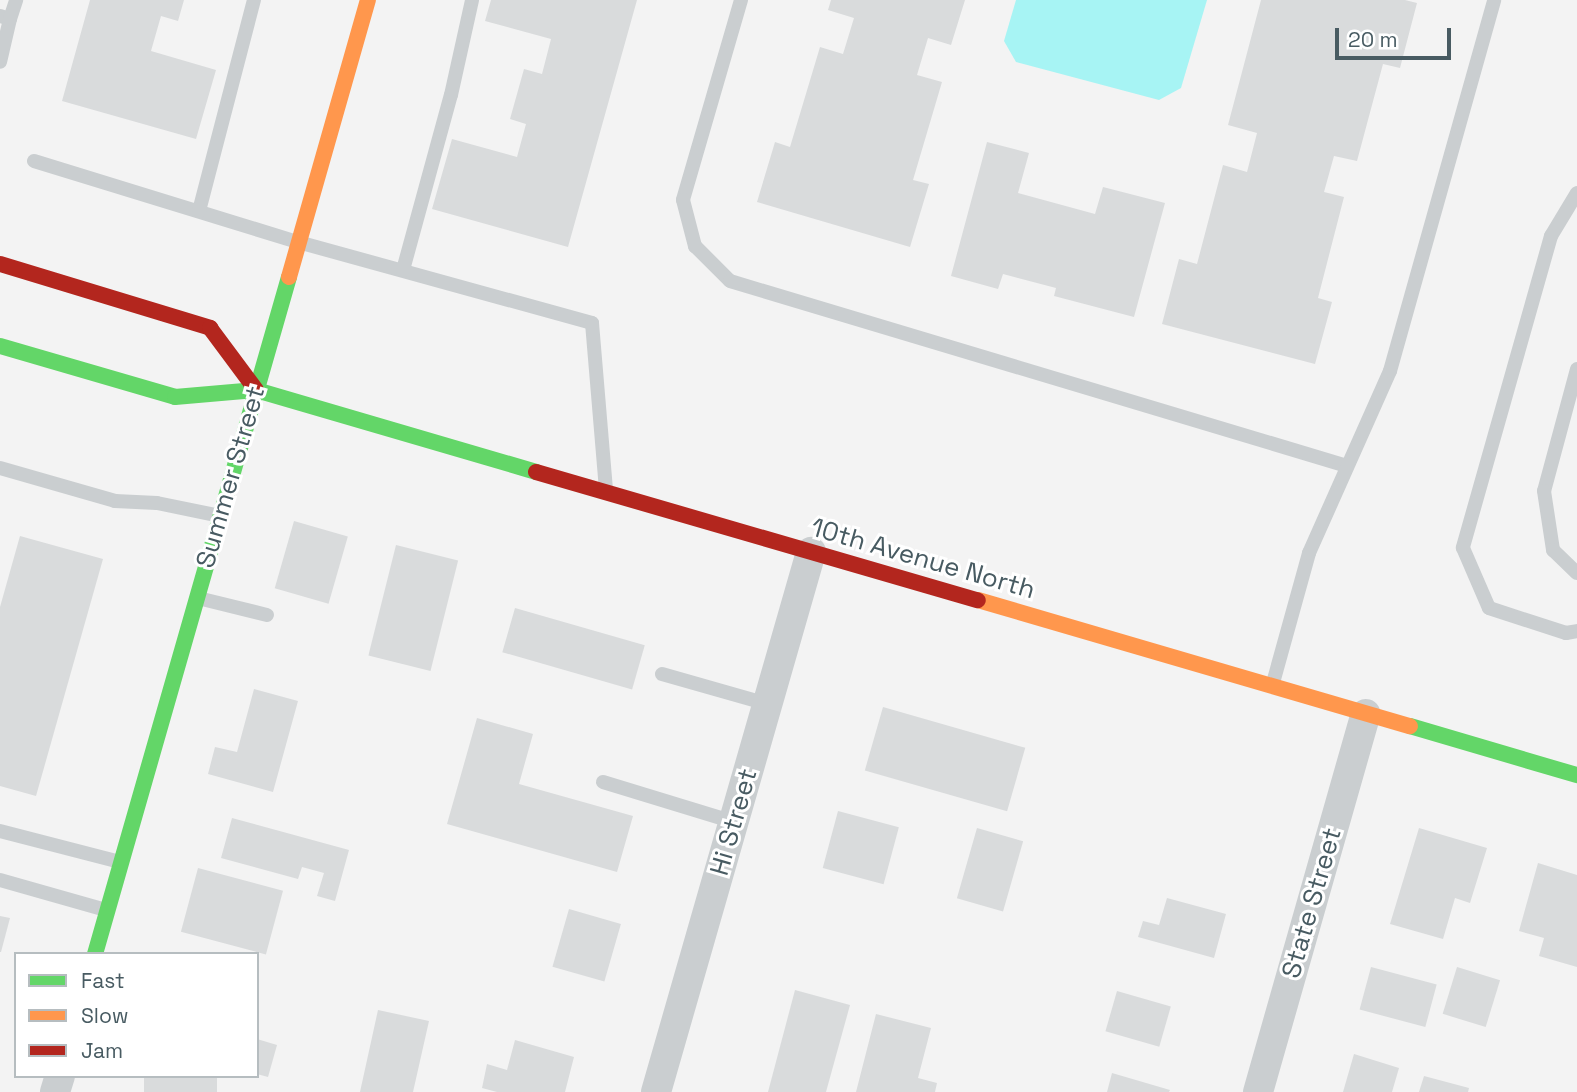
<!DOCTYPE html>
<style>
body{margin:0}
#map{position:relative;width:1577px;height:1092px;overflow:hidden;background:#f3f3f3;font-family:"Space Grotesk",sans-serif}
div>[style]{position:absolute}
.water>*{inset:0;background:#a7f4f4}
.building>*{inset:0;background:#d9dbdc;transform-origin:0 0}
.lane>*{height:14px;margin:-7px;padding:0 7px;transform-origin:7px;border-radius:7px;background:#caced0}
.street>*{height:30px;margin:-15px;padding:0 15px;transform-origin:15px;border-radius:15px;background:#caced0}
.fast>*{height:16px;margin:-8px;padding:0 8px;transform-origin:8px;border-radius:8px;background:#63d668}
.slow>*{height:16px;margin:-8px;padding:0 8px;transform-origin:8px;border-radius:8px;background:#ff974d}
.jam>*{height:16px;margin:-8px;padding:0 8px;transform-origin:8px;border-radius:8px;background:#b3261e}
span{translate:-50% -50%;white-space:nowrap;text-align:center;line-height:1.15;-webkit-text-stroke:6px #fff;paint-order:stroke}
.street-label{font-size:26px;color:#485b62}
.legend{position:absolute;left:14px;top:952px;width:245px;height:126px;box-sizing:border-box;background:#fff;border:2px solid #b6bdc0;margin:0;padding:9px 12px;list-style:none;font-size:21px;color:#485b62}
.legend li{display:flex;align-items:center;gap:14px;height:35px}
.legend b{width:35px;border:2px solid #b6bdc0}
.scale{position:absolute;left:1335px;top:28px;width:116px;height:32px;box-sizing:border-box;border:4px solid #485b62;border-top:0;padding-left:9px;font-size:21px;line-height:24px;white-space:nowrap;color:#485b62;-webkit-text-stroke:5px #fff;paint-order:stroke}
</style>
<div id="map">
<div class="water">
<div style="clip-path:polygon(1016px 0,1207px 0,1181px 88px,1159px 100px,1016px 62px,1004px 41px)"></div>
</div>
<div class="building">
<div style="clip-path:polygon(90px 0,184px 0,178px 21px,161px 16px,151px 51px,216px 70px,196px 139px,62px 101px)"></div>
<div style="clip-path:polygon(491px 0,637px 0,568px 247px,432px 209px,452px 139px,517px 157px,526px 124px,510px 119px,524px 69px,542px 74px,551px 39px,485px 21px)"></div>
<div style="clip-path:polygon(831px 0,965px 0,951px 45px,928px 38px,917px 75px,942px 82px,913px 180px,929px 184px,910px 247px,757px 202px,775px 142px,790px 147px,820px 47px,843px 54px,854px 18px,828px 10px)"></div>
<div style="clip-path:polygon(1261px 0,1405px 0,1417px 3px,1400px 68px,1383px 64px,1357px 161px,1334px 156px,1324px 192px,1344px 197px,1318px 298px,1332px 302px,1315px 364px,1162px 324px,1179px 259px,1197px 264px,1223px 165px,1247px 172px,1257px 133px,1228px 125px)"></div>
<div style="clip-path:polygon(987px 142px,1029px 153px,1018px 193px,1095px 214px,1103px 187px,1165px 203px,1134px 317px,1054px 296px,1056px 288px,1003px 274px,998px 289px,951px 276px)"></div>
<div style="left:294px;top:521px;width:56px;height:70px;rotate:16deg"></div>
<div style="clip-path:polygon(20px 536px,103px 559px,36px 796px,0 786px,0 607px)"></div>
<div style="left:396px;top:545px;width:64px;height:114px;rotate:14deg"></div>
<div style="left:515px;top:608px;width:135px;height:46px;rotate:16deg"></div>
<div style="clip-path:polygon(254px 689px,298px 701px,273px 792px,208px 774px,215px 747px,237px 752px)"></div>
<div style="left:883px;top:707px;width:148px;height:66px;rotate:16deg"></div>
<div style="clip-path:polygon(477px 718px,533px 734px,519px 784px,633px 816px,617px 872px,447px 824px)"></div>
<div style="left:838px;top:811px;width:63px;height:59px;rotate:15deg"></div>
<div style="clip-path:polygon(232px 818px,349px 850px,335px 901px,317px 896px,324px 873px,302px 867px,298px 879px,221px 858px)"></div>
<div style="left:977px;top:828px;width:48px;height:73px;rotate:16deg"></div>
<div style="clip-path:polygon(1419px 828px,1487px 848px,1470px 903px,1455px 898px,1443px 939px,1390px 924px)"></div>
<div style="clip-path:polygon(1538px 863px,1577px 875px,1577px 967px,1539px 956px,1544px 938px,1519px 931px)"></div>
<div style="left:198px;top:868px;width:88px;height:66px;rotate:15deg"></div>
<div style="clip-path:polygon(1167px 898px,1226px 914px,1214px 958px,1138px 937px,1143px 921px,1159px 925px)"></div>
<div style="left:569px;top:909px;width:54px;height:60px;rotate:16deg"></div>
<div style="clip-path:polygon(0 916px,10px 918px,1px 952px,0 952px)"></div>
<div style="left:1371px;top:967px;width:68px;height:44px;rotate:15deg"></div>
<div style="left:1457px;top:967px;width:45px;height:49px;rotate:17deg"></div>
<div style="clip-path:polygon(795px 990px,850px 1005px,826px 1092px,768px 1092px)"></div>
<div style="left:1117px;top:991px;width:56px;height:42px;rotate:16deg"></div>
<div style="clip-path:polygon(378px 1010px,429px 1021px,413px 1092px,360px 1092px)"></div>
<div style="clip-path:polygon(876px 1014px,931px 1028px,918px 1078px,937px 1083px,935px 1092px,856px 1092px)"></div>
<div style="clip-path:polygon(257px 1039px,277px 1045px,268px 1077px,257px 1074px)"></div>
<div style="clip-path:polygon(515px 1040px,574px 1057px,565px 1092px,497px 1092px,482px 1088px,487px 1064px,507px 1070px)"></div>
<div style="clip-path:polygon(1354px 1054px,1399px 1068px,1392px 1092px,1343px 1092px)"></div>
<div style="clip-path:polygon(1112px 1073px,1170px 1090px,1169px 1092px,1107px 1092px)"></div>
<div style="left:144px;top:1076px;width:73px;height:17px"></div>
<div style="clip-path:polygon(1424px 1076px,1469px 1088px,1468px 1092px,1419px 1092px)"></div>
</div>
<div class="lane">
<div style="left:741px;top:0;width:208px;rotate:106.2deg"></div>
<div style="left:683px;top:200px;width:48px;rotate:75.4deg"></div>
<div style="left:695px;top:246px;width:49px;rotate:45deg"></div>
<div style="left:730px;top:281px;width:644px;rotate:16.69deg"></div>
<div style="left:0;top:16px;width:10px;rotate:17deg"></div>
<div style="left:10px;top:19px;width:44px;rotate:103.1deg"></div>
<div style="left:10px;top:19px;width:20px;rotate:-72deg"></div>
<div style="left:34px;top:161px;width:276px;rotate:17.1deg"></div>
<div style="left:298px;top:242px;width:305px;rotate:15.4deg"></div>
<div style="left:592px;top:323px;width:169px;rotate:85.2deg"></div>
<div style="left:1577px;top:193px;width:50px;rotate:121.2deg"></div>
<div style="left:1551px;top:236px;width:324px;rotate:105.8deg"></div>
<div style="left:1463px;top:548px;width:65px;rotate:66.6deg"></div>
<div style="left:1489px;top:608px;width:81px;rotate:18deg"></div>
<div style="left:1566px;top:633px;width:11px;rotate:-10deg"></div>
<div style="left:199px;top:211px;width:218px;rotate:-75.4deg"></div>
<div style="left:403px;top:270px;width:181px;rotate:-74.7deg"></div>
<div style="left:451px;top:95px;width:97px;rotate:-77.5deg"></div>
<div style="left:1577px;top:369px;width:126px;rotate:105.1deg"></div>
<div style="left:1544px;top:491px;width:60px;rotate:81.3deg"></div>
<div style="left:1553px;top:550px;width:33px;rotate:44deg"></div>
<div style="left:0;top:468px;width:120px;rotate:16deg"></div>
<div style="left:115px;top:501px;width:42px;rotate:2.7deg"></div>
<div style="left:157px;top:503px;width:64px;rotate:11.7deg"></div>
<div style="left:198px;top:598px;width:71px;rotate:13.8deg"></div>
<div style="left:662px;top:674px;width:109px;rotate:15.9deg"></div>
<div style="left:1273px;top:683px;width:135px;rotate:-74.5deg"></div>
<div style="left:1309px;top:553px;width:199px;rotate:-66deg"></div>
<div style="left:1390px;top:371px;width:385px;rotate:-74.3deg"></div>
<div style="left:603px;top:782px;width:137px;rotate:17deg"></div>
<div style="left:0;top:831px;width:124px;rotate:14.5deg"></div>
<div style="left:0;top:880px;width:110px;rotate:15.8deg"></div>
</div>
<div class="street">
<div style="left:55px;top:1092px;width:17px;rotate:-73deg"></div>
<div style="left:656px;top:1092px;width:562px;rotate:-73.98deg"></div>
<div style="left:1258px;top:1092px;width:393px;rotate:-74.1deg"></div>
</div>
<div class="fast">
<div style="left:0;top:346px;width:182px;rotate:16.2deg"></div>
<div style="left:175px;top:397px;width:81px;rotate:-4.9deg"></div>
<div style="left:256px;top:390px;width:292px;rotate:16.3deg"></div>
<div style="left:1410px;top:726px;width:174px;rotate:16.4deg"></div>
<div style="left:95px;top:954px;width:704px;rotate:-74.01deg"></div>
</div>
<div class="slow">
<div style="left:289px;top:277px;width:288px;rotate:-74.1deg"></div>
<div style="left:978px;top:600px;width:450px;rotate:16.3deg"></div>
</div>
<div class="jam">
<div style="left:0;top:264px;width:220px;rotate:16.9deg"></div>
<div style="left:210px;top:328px;width:77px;rotate:53.4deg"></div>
<div style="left:536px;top:472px;width:460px;rotate:16.2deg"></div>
</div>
<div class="street-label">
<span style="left:231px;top:477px;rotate:-74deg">Summer Street</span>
<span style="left:923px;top:559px;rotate:16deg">10th Avenue North</span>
<span style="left:734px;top:822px;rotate:-74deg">Hi Street</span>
<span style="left:1312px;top:903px;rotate:-74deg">State Street</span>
</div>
<ul class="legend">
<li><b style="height:9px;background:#63d668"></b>Fast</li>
<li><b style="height:9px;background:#ff974d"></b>Slow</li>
<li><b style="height:9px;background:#b3261e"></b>Jam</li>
</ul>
<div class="scale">20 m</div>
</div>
